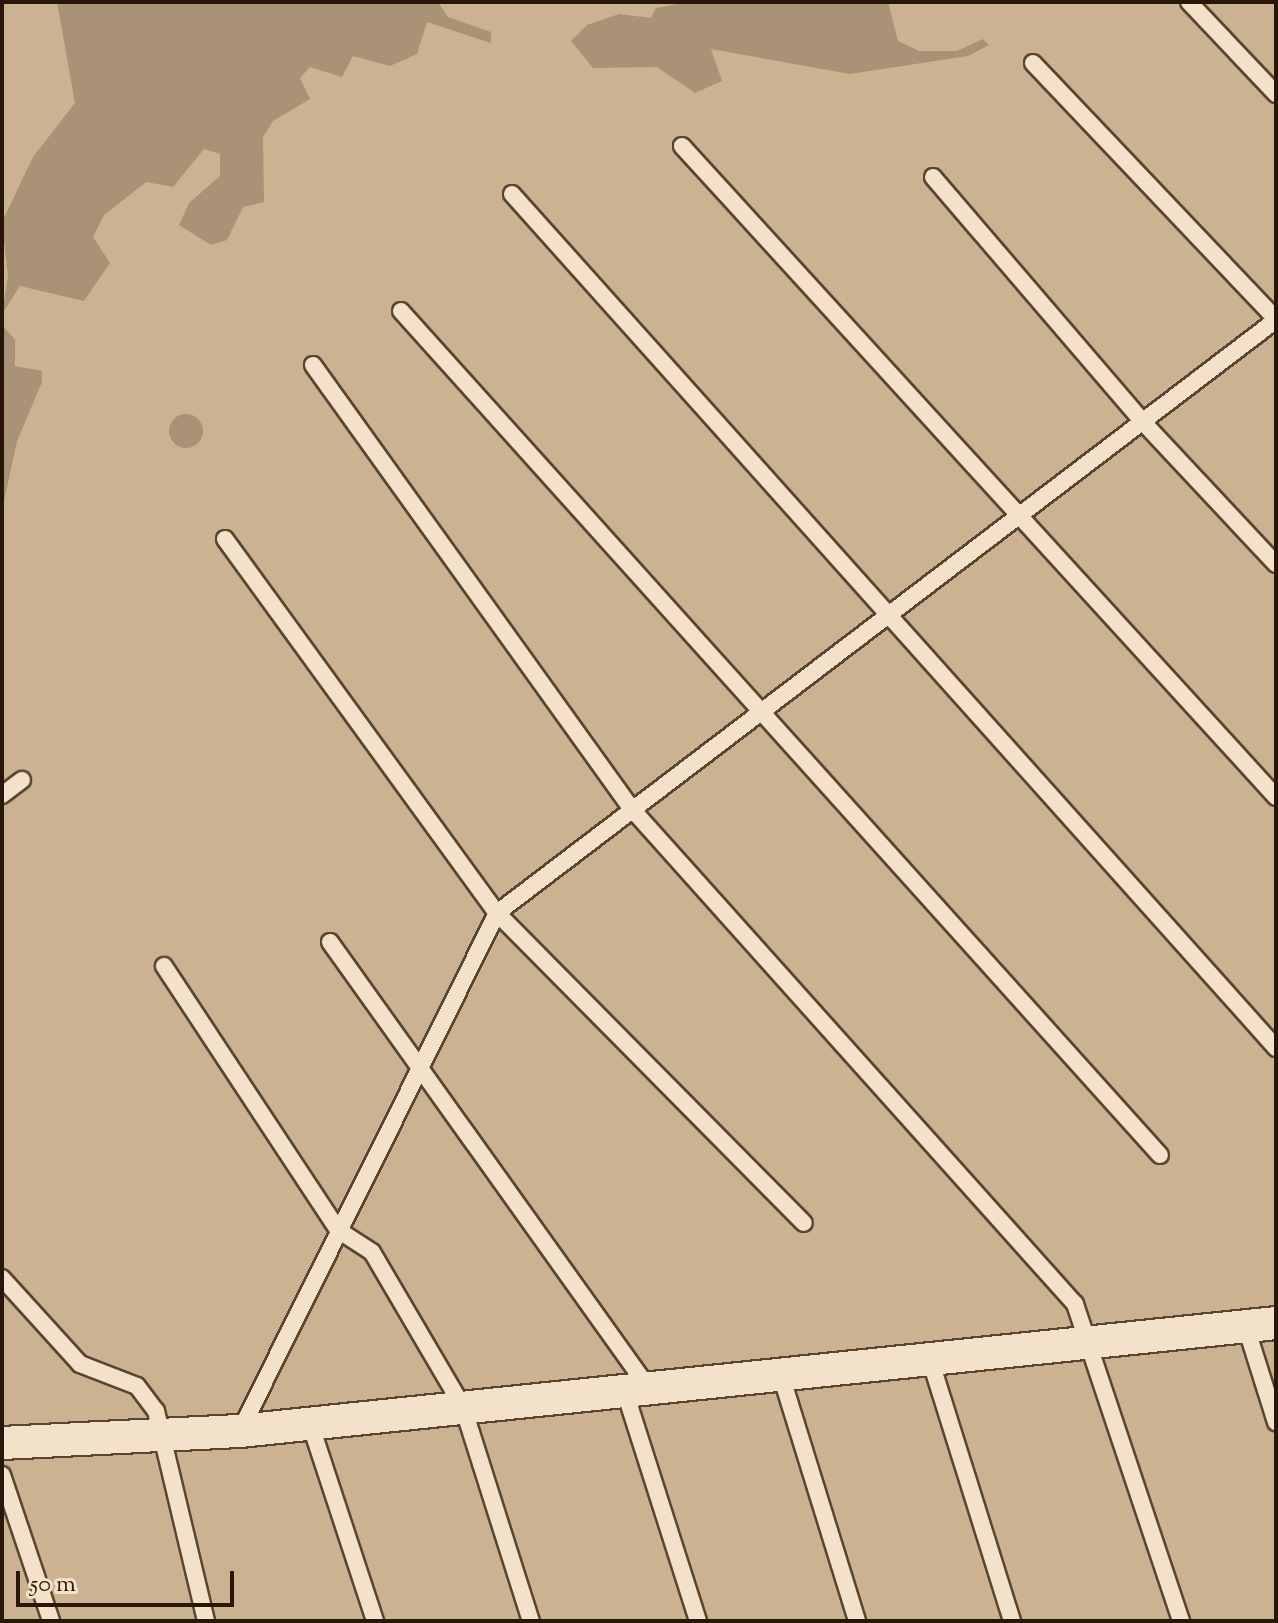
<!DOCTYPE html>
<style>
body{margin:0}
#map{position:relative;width:1278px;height:1623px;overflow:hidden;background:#ecd2ac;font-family:"Sorts Mill Goudy",serif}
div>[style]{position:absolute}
.green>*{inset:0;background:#cbb290;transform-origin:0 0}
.water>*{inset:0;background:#a99275}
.round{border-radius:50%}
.roads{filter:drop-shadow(2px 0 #594532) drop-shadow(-2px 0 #594532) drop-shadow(0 2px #594532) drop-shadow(0 -2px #594532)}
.lane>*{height:16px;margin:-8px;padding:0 8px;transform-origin:8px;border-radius:8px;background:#f3e2c9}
.street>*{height:32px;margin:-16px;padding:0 16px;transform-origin:16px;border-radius:16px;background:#f3e2c9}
span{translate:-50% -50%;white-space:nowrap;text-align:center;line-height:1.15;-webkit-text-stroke:6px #f3e2c9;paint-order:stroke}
.frame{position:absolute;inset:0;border:4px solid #281609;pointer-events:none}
.scale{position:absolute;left:16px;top:1571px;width:218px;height:36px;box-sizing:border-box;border:4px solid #281609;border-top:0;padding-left:10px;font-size:24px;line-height:28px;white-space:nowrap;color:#281609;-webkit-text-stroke:6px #f3e2c9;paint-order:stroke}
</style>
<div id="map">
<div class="green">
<div style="left:2px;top:2px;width:1274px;height:1619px"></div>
</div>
<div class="water">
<div style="clip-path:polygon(57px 2px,438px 2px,448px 17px,491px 32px,491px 43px,427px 22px,417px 54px,390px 66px,353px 56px,342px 77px,310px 67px,300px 78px,310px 99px,273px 121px,263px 137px,264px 202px,243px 207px,227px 240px,211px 245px,179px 225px,189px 203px,220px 176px,220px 154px,204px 149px,173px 187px,146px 182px,104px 215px,93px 237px,110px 263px,84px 301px,20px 286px,2px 314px,8px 276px,2px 222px,33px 157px,75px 103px)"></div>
<div style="clip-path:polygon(688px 2px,888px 2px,898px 41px,919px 51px,957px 51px,983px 39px,989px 45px,968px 56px,850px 74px,711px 49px,722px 81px,695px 93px,657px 67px,593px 68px,571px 41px,587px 25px,619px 14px,651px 18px,656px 8px)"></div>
<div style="clip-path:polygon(2px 325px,15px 340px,15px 366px,42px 371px,42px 382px,17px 441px,2px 510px)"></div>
<div class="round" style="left:169px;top:414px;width:34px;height:34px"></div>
</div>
<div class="roads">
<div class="lane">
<div style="left:1189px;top:2px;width:127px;rotate:46.6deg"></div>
<div style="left:1033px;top:63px;width:353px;rotate:46.5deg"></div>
<div style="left:682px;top:146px;width:881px;rotate:47.62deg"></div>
<div style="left:933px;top:177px;width:321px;rotate:49.4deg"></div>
<div style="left:1142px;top:421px;width:196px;rotate:46.9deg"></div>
<div style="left:512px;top:194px;width:1146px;rotate:48.18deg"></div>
<div style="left:401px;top:311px;width:1135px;rotate:48.04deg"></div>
<div style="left:313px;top:365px;width:545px;rotate:54.33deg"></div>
<div style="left:631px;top:808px;width:666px;rotate:48.17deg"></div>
<div style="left:1075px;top:1304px;width:334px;rotate:71.5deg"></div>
<div style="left:225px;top:539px;width:462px;rotate:54deg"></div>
<div style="left:497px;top:913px;width:436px;rotate:45.3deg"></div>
<div style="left:2px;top:795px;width:25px;rotate:-37deg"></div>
<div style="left:330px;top:942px;width:546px;rotate:54.47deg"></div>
<div style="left:164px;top:966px;width:316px;rotate:56.6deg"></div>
<div style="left:338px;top:1230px;width:40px;rotate:32.9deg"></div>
<div style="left:372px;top:1252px;width:180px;rotate:59.6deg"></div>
<div style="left:463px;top:1407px;width:225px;rotate:72.4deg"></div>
<div style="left:2px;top:1278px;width:116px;rotate:47.8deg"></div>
<div style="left:80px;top:1364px;width:61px;rotate:21.1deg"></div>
<div style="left:137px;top:1386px;width:31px;rotate:53deg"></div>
<div style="left:156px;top:1411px;width:216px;rotate:76.6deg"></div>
<div style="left:1246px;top:1327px;width:100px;rotate:72.5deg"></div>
<div style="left:929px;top:1356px;width:278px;rotate:72.6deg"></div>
<div style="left:780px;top:1372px;width:261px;rotate:72.8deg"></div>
<div style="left:624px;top:1389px;width:244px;rotate:72.3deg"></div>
<div style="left:310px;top:1423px;width:208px;rotate:71.8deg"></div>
<div style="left:240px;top:1431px;width:578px;rotate:-63.61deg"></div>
<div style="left:497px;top:913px;width:979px;rotate:-37.28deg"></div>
<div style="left:2px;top:1475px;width:154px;rotate:71.4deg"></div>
</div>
<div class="street">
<div style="left:2px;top:1443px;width:238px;rotate:-2.9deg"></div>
<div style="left:240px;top:1431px;width:1042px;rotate:-5.95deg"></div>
</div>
</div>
<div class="frame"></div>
<div class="scale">50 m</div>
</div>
